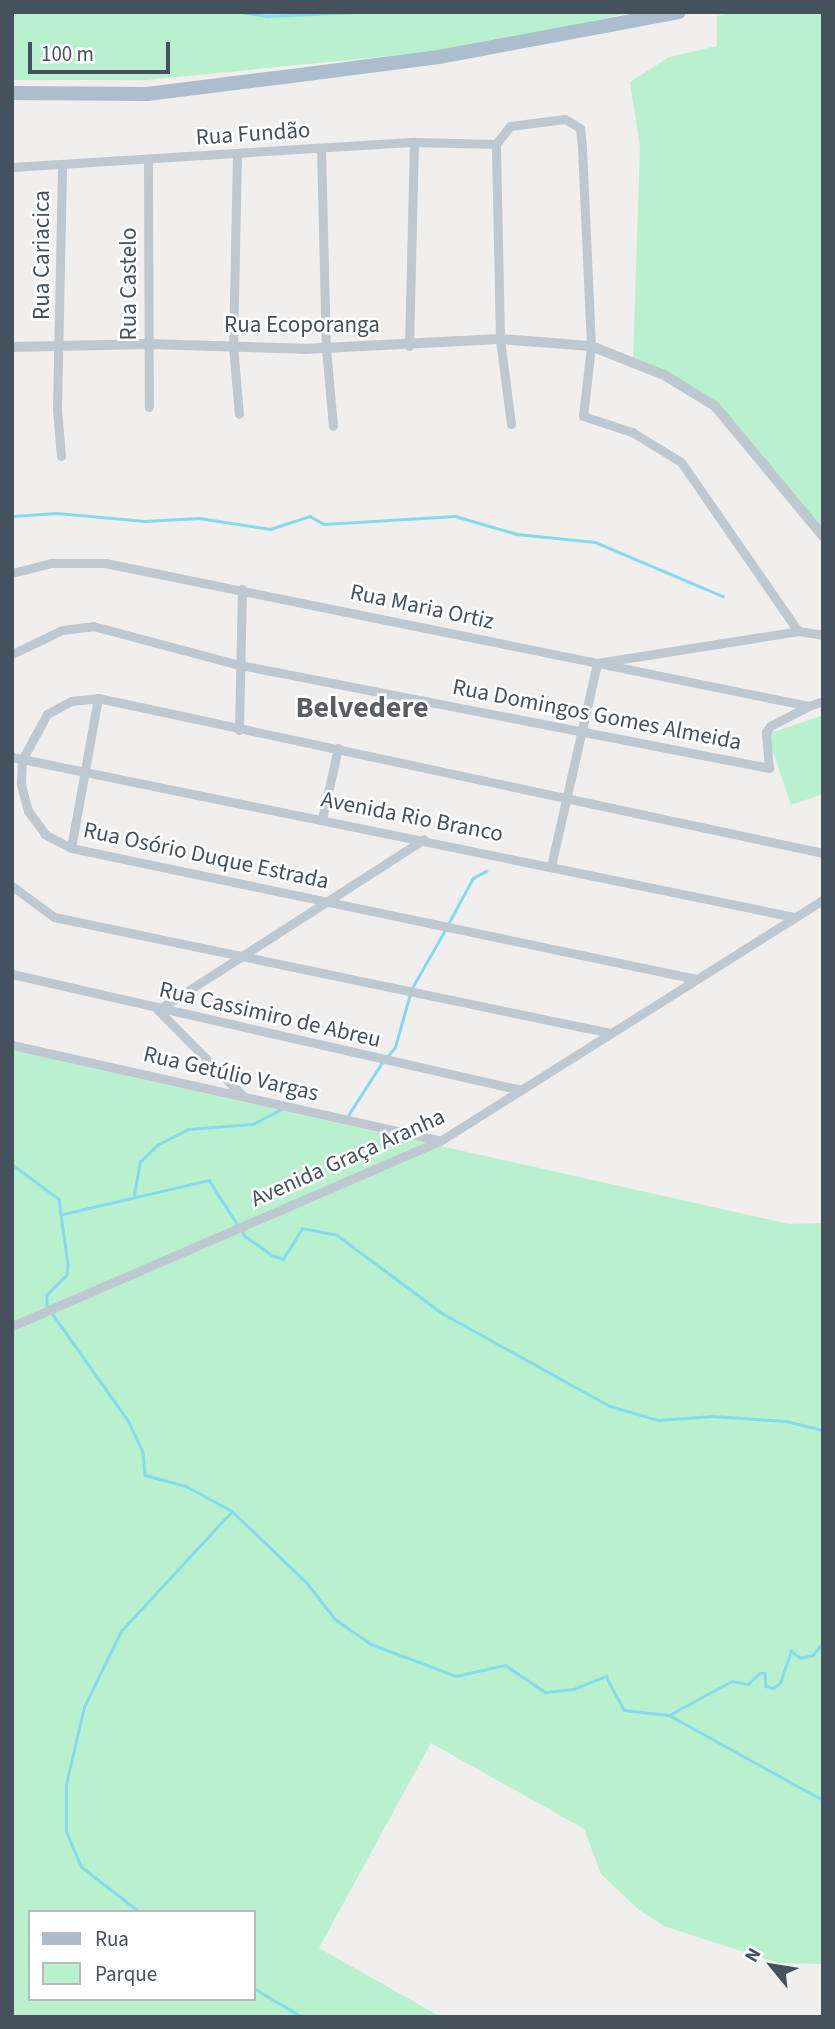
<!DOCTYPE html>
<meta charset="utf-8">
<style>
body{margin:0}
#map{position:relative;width:835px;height:2029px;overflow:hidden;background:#f1eeee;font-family:"Source Sans 3",sans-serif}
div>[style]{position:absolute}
.green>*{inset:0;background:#b9f1ce}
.stream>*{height:2.5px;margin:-1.25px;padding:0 1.25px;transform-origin:1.25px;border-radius:1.25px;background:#84dbf0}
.minor>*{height:9px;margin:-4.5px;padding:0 4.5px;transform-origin:4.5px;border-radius:4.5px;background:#bdc8d1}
.tertiary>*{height:10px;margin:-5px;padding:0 5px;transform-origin:5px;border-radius:5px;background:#bdc8d1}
.primary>*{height:14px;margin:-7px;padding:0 7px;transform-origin:7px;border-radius:7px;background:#acbece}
span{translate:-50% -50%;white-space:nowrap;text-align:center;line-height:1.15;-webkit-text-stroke:5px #fff;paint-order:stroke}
.street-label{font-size:23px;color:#45515c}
.district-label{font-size:30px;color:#5a5e63;font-weight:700}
.frame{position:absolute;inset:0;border:14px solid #45515c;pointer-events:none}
.legend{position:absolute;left:28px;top:1910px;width:228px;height:91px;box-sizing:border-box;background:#fff;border:2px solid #b5b9be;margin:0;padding:9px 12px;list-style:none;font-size:21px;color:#45515c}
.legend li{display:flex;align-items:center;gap:14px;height:35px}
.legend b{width:35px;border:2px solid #b5b9be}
.north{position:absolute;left:737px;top:1931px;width:70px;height:70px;-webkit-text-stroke:5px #fff;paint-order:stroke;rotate:300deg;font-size:19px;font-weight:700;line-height:28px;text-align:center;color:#45515c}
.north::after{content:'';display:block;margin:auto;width:24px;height:32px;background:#45515c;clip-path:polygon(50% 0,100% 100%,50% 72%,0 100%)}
.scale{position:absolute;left:28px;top:42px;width:142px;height:32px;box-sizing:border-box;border:4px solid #45515c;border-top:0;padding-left:9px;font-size:21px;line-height:24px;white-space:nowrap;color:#45515c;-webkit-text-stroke:5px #fff;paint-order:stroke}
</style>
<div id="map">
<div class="green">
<div style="clip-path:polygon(12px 12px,634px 12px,471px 48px,146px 80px,12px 80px)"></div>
<div style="clip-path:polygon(735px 12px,823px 12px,823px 536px,729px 418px,633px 361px,640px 147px,630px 82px,669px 57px,717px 46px,717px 16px)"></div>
<div style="clip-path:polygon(823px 715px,823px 794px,791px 805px,767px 734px)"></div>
<div style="clip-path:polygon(evenodd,12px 1050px,789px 1224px,823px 1223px,823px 1964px,778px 1963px,664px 1926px,639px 1910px,601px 1874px,584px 1829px,431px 1743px,319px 1948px,441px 2017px,12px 2017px,12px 1050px,30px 1912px,254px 1912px,254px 1999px,30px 1999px,30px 1912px)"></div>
</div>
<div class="stream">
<div style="left:241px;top:12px;width:26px;rotate:9deg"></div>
<div style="left:267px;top:16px;width:89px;rotate:-2.6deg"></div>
<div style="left:12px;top:516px;width:45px;rotate:-3.8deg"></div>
<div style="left:57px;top:513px;width:88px;rotate:5.2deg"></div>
<div style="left:145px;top:521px;width:54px;rotate:-3.2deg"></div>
<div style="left:199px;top:518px;width:72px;rotate:8.8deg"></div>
<div style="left:270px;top:529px;width:42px;rotate:-18deg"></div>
<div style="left:310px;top:516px;width:16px;rotate:30deg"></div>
<div style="left:324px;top:524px;width:131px;rotate:-3.5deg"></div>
<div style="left:455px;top:516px;width:65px;rotate:16.2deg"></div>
<div style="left:517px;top:534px;width:78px;rotate:5.9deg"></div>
<div style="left:595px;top:542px;width:139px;rotate:22.9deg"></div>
<div style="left:448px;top:924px;width:52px;rotate:-61.5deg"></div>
<div style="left:473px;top:878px;width:15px;rotate:-28deg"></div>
<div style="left:412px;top:988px;width:67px;rotate:-60.4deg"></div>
<div style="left:388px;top:1056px;width:11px;rotate:-52deg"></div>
<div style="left:395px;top:1047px;width:55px;rotate:-74.2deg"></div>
<div style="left:347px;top:1117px;width:67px;rotate:-57.3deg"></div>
<div style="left:12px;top:1164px;width:59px;rotate:36.7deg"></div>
<div style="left:59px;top:1199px;width:67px;rotate:82.2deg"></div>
<div style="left:68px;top:1265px;width:10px;rotate:96deg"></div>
<div style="left:67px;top:1275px;width:28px;rotate:135deg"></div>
<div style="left:47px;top:1295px;width:11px;rotate:90deg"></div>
<div style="left:47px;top:1306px;width:142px;rotate:54.7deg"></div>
<div style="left:129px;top:1422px;width:33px;rotate:65deg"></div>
<div style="left:143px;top:1452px;width:23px;rotate:85deg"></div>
<div style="left:145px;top:1475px;width:42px;rotate:15deg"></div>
<div style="left:186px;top:1486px;width:52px;rotate:28.5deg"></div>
<div style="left:232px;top:1511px;width:105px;rotate:43.8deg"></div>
<div style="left:308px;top:1584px;width:44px;rotate:52.4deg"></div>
<div style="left:335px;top:1619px;width:44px;rotate:34.8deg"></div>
<div style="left:371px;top:1644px;width:91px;rotate:20.6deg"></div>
<div style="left:456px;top:1676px;width:50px;rotate:-12.7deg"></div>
<div style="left:505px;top:1665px;width:48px;rotate:34deg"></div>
<div style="left:545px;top:1692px;width:29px;rotate:-6deg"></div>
<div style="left:574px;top:1689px;width:35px;rotate:-22deg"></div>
<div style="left:606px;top:1676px;width:38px;rotate:62deg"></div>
<div style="left:624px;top:1710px;width:45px;rotate:6.3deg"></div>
<div style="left:669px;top:1715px;width:176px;rotate:28.9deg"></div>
<div style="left:134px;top:1195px;width:34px;rotate:-80deg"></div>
<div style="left:140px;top:1162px;width:24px;rotate:-45deg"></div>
<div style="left:157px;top:1145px;width:35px;rotate:-27deg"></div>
<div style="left:188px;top:1129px;width:65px;rotate:-4.4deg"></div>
<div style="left:253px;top:1124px;width:34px;rotate:-28deg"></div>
<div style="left:63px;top:1214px;width:150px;rotate:-13.1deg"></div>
<div style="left:209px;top:1180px;width:67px;rotate:57.3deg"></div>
<div style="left:245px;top:1236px;width:33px;rotate:35deg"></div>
<div style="left:272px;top:1255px;width:12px;rotate:20deg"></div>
<div style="left:283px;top:1259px;width:36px;rotate:-58deg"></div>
<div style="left:302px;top:1228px;width:36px;rotate:11deg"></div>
<div style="left:337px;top:1235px;width:131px;rotate:36.6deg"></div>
<div style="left:442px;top:1313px;width:192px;rotate:29deg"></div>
<div style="left:610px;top:1406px;width:50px;rotate:16.3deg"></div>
<div style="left:658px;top:1420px;width:54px;rotate:-4.2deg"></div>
<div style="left:712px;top:1416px;width:74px;rotate:3.9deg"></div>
<div style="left:786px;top:1421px;width:38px;rotate:14deg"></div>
<div style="left:669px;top:1715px;width:72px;rotate:-28.4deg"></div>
<div style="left:732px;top:1681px;width:16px;rotate:11deg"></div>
<div style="left:748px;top:1684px;width:16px;rotate:-43deg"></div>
<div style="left:760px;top:1673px;width:5px"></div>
<div style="left:765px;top:1673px;width:13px;rotate:86deg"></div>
<div style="left:766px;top:1686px;width:7px;rotate:16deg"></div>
<div style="left:773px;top:1688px;width:9px;rotate:-36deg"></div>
<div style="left:780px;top:1683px;width:34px;rotate:-71deg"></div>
<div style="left:791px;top:1651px;width:12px;rotate:35deg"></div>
<div style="left:801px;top:1658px;width:12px;rotate:-14deg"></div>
<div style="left:813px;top:1655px;width:16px;rotate:-52deg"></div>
<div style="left:139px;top:1912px;width:73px;rotate:-142.2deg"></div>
<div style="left:81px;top:1867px;width:38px;rotate:-113deg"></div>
<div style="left:66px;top:1832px;width:48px;rotate:-90deg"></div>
<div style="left:66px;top:1784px;width:79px;rotate:-76.8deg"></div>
<div style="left:84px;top:1707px;width:85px;rotate:-64deg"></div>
<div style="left:121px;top:1631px;width:163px;rotate:-47.2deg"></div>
<div style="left:254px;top:1988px;width:56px;rotate:31.1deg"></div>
</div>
<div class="minor">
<div style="left:321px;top:148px;width:200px;rotate:88.6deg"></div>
<div style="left:326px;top:348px;width:78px;rotate:84.9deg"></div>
<div style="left:237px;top:156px;width:190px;rotate:91.2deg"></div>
<div style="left:233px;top:346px;width:68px;rotate:85deg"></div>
<div style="left:148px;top:160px;width:247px;rotate:89.8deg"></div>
<div style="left:12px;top:167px;width:403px;rotate:-3.6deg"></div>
<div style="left:414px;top:142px;width:82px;rotate:1.4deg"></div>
<div style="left:409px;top:346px;width:204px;rotate:-88.6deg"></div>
<div style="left:511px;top:424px;width:86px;rotate:-97.4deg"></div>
<div style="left:500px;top:339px;width:195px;rotate:-91.2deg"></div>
<div style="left:496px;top:144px;width:23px;rotate:-52deg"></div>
<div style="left:510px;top:126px;width:55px;rotate:-7.3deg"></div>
<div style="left:565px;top:119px;width:17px;rotate:31deg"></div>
<div style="left:580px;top:128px;width:20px;rotate:84deg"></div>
<div style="left:582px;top:148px;width:198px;rotate:87.4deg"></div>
<div style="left:591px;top:346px;width:70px;rotate:96.5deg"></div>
<div style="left:583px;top:416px;width:52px;rotate:18.1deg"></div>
<div style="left:632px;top:432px;width:57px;rotate:31.5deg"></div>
<div style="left:681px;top:462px;width:206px;rotate:55.3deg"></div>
<div style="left:61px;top:456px;width:47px;rotate:-94.9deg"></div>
<div style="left:57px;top:409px;width:245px;rotate:-88.8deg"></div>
<div style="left:12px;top:573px;width:40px;rotate:-14.4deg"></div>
<div style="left:51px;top:563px;width:54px"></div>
<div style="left:105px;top:563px;width:718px;rotate:11.48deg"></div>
<div style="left:809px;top:706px;width:15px;rotate:-20deg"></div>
<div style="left:12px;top:654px;width:55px;rotate:-25.6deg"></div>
<div style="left:62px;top:630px;width:31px;rotate:-7deg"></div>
<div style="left:93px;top:626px;width:152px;rotate:14.9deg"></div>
<div style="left:240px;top:665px;width:539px;rotate:11.02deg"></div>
<div style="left:769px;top:768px;width:36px;rotate:-95deg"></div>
<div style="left:766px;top:732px;width:7px;rotate:-56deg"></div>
<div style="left:770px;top:726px;width:44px;rotate:-27.1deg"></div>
<div style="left:239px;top:730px;width:141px;rotate:-88.8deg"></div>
<div style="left:12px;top:757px;width:798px;rotate:11.56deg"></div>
<div style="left:322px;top:819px;width:73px;rotate:-77.3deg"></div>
<div style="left:71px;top:848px;width:152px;rotate:-79.8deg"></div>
<div style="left:551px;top:866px;width:208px;rotate:-77.2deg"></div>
<div style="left:597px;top:663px;width:204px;rotate:-9deg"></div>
<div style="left:798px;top:631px;width:25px;rotate:9deg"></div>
<div style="left:12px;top:886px;width:52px;rotate:36.4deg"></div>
<div style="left:54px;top:917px;width:568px;rotate:11.78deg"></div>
<div style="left:12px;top:974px;width:522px;rotate:12.84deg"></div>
<div style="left:696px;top:979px;width:639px;rotate:-168.16deg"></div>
<div style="left:71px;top:848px;width:30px;rotate:-152deg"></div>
<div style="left:45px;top:834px;width:29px;rotate:-126deg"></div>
<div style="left:28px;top:811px;width:28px;rotate:-105deg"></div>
<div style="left:21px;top:784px;width:24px;rotate:-88deg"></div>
<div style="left:22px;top:760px;width:52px;rotate:-61.5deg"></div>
<div style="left:47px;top:714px;width:27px;rotate:-28deg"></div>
<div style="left:71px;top:701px;width:27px;rotate:-6deg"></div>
<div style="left:98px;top:698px;width:741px;rotate:12.07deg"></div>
<div style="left:12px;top:1045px;width:439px;rotate:12.6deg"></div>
<div style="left:242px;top:1095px;width:120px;rotate:-134.7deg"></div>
<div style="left:158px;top:1010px;width:316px;rotate:-32.7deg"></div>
<div style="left:12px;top:1326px;width:466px;rotate:-23.4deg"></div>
<div style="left:440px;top:1141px;width:453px;rotate:-32.2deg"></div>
</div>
<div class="tertiary">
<div style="left:12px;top:347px;width:137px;rotate:-1.3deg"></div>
<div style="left:149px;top:344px;width:155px;rotate:1.8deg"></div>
<div style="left:304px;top:349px;width:196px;rotate:-2.9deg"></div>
<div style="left:500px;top:339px;width:91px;rotate:4.4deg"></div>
<div style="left:591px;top:346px;width:79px;rotate:21.7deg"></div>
<div style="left:664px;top:375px;width:60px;rotate:31.3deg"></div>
<div style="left:715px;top:406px;width:169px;rotate:50.3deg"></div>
</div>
<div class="primary">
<div style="left:12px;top:93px;width:135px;rotate:0.4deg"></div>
<div style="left:147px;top:94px;width:146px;rotate:-7.1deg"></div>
<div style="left:292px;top:76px;width:148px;rotate:-7.4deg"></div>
<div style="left:439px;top:57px;width:244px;rotate:-10.6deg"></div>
</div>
<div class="street-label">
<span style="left:253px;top:134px;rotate:-4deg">Rua Fundão</span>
<span style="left:42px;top:255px;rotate:-90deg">Rua Cariacica</span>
<span style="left:129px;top:284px;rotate:-90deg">Rua Castelo</span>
<span style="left:302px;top:325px">Rua Ecoporanga</span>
<span style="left:422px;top:607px;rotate:12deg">Rua Maria Ortiz</span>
<span style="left:597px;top:715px;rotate:11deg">Rua Domingos Gomes Almeida</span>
<span style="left:412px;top:817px;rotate:11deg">Avenida Rio Branco</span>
<span style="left:206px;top:856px;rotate:12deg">Rua Osório Duque Estrada</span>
<span style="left:270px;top:1015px;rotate:13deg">Rua Cassimiro de Abreu</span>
<span style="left:231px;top:1074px;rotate:13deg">Rua Getúlio Vargas</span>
<span style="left:348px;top:1158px;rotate:-24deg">Avenida Graça Aranha</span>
</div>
<div class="district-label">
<span style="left:362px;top:708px">Belvedere</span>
</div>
<div class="frame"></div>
<ul class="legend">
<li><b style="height:9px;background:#acbece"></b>Rua</li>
<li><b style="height:19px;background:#b9f1ce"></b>Parque</li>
</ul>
<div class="north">N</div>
<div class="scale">100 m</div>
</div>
